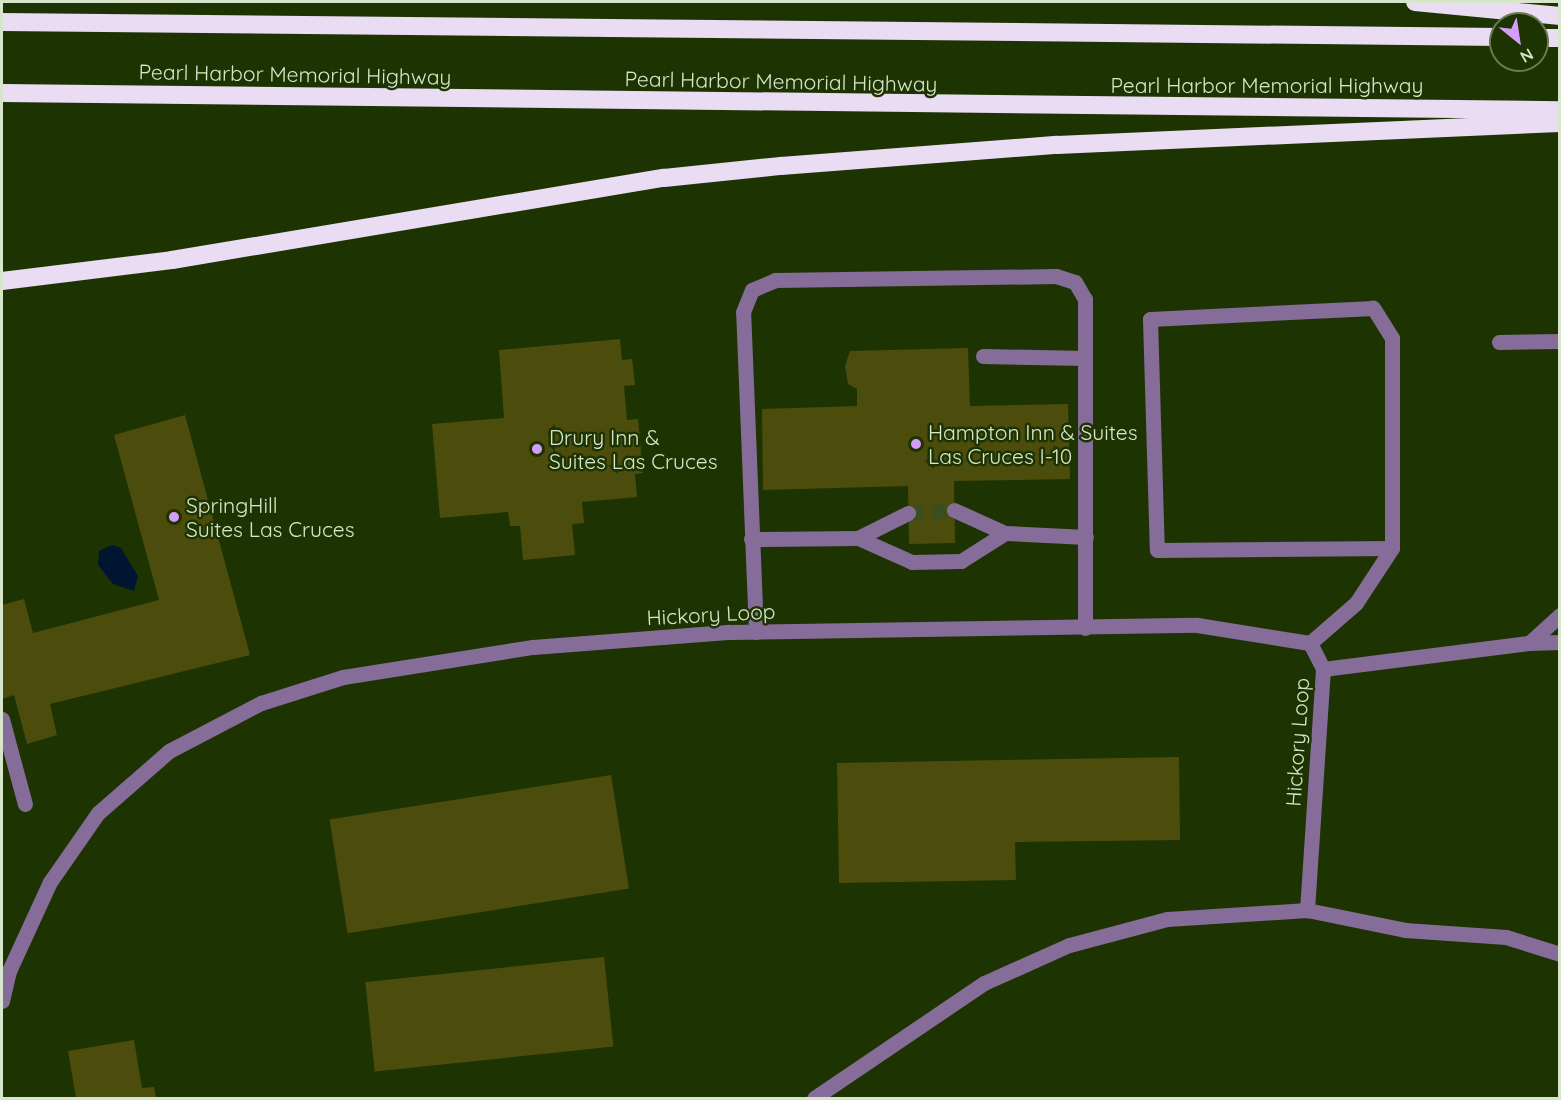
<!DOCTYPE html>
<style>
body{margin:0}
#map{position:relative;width:1561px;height:1100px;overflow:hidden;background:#1e3302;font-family:Quicksand,sans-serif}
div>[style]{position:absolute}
.water>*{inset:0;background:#001630}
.building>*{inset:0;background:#4c4d0d;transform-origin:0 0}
.minor-tunnel>*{height:15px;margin-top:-7.5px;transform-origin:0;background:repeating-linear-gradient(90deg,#3a4e20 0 15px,transparent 0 23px)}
.minor>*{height:15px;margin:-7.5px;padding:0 7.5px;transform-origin:7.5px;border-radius:7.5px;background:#866c98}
.highway>*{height:18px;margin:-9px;padding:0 9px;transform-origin:9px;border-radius:9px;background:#e9dcf3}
.dots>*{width:16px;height:16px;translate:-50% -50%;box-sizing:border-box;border:3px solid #1e3302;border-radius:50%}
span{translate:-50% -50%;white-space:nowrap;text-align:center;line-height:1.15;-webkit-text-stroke:5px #1e3302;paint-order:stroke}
.street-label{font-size:21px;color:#d7e6cb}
.poi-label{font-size:21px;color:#d7e6cb}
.left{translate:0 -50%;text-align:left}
.frame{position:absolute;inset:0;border:3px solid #d7e6cb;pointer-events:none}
.north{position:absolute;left:1489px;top:12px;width:60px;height:60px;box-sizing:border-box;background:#1e3302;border:2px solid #687b52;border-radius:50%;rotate:150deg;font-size:16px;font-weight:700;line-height:24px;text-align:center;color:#d7e6cb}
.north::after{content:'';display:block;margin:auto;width:21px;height:27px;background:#d49cfb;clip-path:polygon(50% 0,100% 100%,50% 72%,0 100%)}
</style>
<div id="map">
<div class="water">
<div style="clip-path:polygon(112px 545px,121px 548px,138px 576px,134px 591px,113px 584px,98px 565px,99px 551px)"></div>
</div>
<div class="building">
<div style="clip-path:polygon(620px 339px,622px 360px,632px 359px,635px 385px,624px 386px,627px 420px,638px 419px,643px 473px,635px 474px,637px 497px,582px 502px,584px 523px,572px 524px,575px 555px,523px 560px,520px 526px,510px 526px,508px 512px,440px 518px,432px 424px,504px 418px,499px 350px)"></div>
<div style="clip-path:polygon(968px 348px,970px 406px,1068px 404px,1070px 479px,954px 481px,955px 543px,909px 544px,908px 486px,763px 490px,762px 409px,857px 406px,857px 389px,848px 384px,845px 366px,850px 351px)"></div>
<div style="clip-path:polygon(185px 415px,250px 655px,50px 704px,57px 735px,27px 744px,14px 695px,2px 699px,2px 605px,24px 599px,33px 633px,159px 600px,114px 435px)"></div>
<div style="clip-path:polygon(1179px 757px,1180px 840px,1015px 842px,1016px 880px,839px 883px,837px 763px)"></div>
<div style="left:611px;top:775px;width:115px;height:285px;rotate:81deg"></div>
<div style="left:604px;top:957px;width:90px;height:240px;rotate:84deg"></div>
<div style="clip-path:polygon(134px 1040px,142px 1088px,154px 1087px,156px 1098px,76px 1098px,68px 1051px)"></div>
</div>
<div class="minor-tunnel">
<div style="left:908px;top:513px;width:46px;rotate:-3.7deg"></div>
</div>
<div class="minor">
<div style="left:1499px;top:342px;width:61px;rotate:-0.9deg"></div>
<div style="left:983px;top:356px;width:102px;rotate:1.1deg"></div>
<div style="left:954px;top:510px;width:56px;rotate:24.3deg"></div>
<div style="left:858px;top:538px;width:56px;rotate:-26.6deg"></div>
<div style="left:751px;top:539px;width:107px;rotate:-0.5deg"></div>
<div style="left:858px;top:538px;width:59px;rotate:24deg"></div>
<div style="left:912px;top:562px;width:49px;rotate:-1.2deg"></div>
<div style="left:961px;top:561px;width:52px;rotate:-32.5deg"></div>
<div style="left:1005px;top:533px;width:81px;rotate:2.8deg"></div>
<div style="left:756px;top:632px;width:320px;rotate:-92.3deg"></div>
<div style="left:743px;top:312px;width:24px;rotate:-68deg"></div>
<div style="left:752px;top:290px;width:25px;rotate:-23deg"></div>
<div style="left:775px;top:280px;width:281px;rotate:-0.8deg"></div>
<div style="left:1056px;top:276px;width:20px;rotate:18deg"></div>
<div style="left:1075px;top:282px;width:20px;rotate:60deg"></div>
<div style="left:1085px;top:299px;width:329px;rotate:90deg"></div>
<div style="left:1310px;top:643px;width:61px;rotate:-41deg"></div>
<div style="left:1356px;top:603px;width:66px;rotate:-56.8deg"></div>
<div style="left:1392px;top:548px;width:210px;rotate:-90deg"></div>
<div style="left:1392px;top:338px;width:36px;rotate:-122deg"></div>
<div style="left:1373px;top:308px;width:223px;rotate:177.2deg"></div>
<div style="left:1150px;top:319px;width:231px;rotate:88.3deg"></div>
<div style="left:1157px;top:550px;width:235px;rotate:-0.5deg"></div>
<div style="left:1529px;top:643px;width:31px;rotate:-2deg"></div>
<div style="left:1323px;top:669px;width:208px;rotate:-7.2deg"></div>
<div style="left:1529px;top:643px;width:42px;rotate:-42.1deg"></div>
<div style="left:2px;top:719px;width:88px;rotate:74.9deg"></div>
<div style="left:1307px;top:910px;width:100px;rotate:11.5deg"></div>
<div style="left:1405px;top:930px;width:101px;rotate:4deg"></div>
<div style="left:1506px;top:937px;width:57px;rotate:17.5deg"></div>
<div style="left:2px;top:1001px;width:31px;rotate:-77deg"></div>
<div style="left:9px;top:971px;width:98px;rotate:-65.3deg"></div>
<div style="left:50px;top:882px;width:84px;rotate:-55.2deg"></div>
<div style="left:98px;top:813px;width:94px;rotate:-41.1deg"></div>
<div style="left:169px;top:751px;width:104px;rotate:-27.6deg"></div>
<div style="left:261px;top:703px;width:86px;rotate:-17.6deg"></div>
<div style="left:343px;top:677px;width:192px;rotate:-9deg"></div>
<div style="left:533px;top:647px;width:198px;rotate:-4.4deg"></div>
<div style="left:730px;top:632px;width:467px;rotate:-0.9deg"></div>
<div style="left:1197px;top:625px;width:114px;rotate:9.1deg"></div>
<div style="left:1310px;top:643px;width:29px;rotate:63deg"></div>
<div style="left:1323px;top:669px;width:242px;rotate:93.8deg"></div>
<div style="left:1307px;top:910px;width:140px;rotate:176.3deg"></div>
<div style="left:1167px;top:919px;width:101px;rotate:165.1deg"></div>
<div style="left:1069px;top:945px;width:93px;rotate:155.9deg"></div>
<div style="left:984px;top:983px;width:205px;rotate:145.9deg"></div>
</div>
<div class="highway">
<div style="left:1415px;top:2px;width:146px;rotate:5.5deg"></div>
<div style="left:2px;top:22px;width:1499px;rotate:0.57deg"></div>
<div style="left:1537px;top:38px;width:23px"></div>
<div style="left:2px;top:93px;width:1558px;rotate:0.63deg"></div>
<div style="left:2px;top:281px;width:171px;rotate:-7deg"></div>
<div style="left:172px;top:260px;width:499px;rotate:-9.5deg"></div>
<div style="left:664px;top:178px;width:118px;rotate:-5.9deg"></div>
<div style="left:781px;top:166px;width:277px;rotate:-4.4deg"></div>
<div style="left:1057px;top:145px;width:503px;rotate:-2.5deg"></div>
</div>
<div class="dots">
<div style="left:916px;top:444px;background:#d49cfb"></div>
<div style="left:537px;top:449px;background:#d49cfb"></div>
<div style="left:174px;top:517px;background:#d49cfb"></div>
</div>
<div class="street-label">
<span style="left:295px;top:74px;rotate:1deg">Pearl Harbor Memorial Highway</span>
<span style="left:781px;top:81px;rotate:1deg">Pearl Harbor Memorial Highway</span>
<span style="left:1267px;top:85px">Pearl Harbor Memorial Highway</span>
<span style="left:711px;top:614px;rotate:-3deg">Hickory Loop</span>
<span style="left:1297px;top:742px;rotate:-86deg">Hickory Loop</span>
</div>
<div class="poi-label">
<span class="left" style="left:928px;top:444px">Hampton Inn &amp; Suites<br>Las Cruces I-10</span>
<span class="left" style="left:549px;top:449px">Drury Inn &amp;<br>Suites Las Cruces</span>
<span class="left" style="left:186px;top:517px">SpringHill<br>Suites Las Cruces</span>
</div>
<div class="frame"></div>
<div class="north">N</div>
</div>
